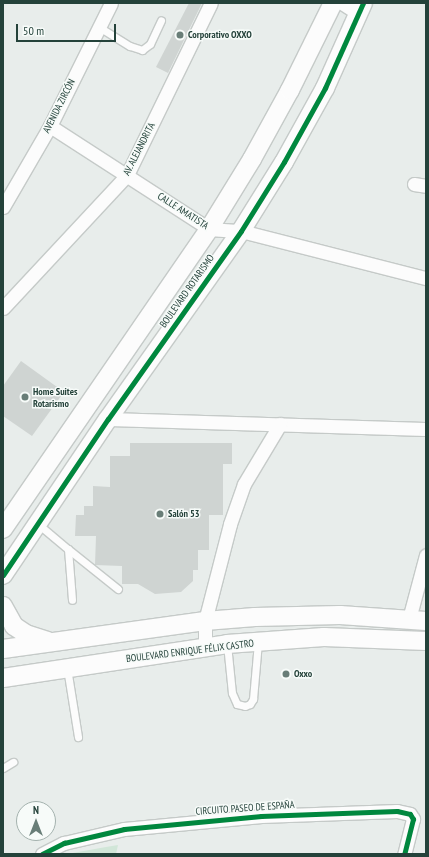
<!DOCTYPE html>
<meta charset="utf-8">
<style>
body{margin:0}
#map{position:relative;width:429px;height:857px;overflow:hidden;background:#e8edeb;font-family:"PT Sans Narrow",sans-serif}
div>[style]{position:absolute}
.green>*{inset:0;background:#d1e6d8}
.building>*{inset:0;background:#cfd4d2}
.roads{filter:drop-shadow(1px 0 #c5cac8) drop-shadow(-1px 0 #c5cac8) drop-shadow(0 1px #c5cac8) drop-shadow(0 -1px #c5cac8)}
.lane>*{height:7px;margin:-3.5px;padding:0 3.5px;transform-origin:3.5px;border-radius:3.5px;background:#fcfcfc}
.street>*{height:13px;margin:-6.5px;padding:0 6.5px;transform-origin:6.5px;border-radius:6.5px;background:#fcfcfc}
.secondary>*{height:18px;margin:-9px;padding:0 9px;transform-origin:9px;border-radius:9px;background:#fcfcfc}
.cycleway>*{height:5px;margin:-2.5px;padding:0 2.5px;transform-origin:2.5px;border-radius:2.5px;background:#00873e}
.dots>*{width:11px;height:11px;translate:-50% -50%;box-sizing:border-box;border:2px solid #f7fbf9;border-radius:50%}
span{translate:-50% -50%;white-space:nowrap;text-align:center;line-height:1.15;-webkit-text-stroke:3px #f7fbf9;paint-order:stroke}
.poi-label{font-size:10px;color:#24423a;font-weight:700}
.left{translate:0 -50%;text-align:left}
.street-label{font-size:10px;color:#24423a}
.frame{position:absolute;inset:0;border:4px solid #24423a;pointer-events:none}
.north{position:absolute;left:16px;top:801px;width:40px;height:40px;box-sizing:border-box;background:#f7fbf9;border:1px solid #a3b1ad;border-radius:50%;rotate:0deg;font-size:11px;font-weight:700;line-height:16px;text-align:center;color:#24423a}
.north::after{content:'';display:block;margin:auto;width:14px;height:18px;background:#697e78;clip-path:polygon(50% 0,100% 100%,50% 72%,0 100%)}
.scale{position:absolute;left:16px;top:24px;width:100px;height:18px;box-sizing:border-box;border:2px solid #24423a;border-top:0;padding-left:5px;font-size:12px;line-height:14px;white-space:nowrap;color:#24423a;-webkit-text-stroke:3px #f7fbf9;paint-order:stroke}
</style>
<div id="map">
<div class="green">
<div style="clip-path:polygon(118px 845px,116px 854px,67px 854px,106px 847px)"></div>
</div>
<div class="building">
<div style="clip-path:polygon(189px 3px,202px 3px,168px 73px,156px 67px)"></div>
<div style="clip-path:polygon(21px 361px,64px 392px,32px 436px,3px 416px,3px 386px)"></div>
<div style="clip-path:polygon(130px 443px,232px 443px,232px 464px,223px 464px,223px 515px,209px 515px,209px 550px,198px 550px,198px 570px,193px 570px,193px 581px,181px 592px,155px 594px,138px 584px,122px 584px,122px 566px,95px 565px,96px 536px,75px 536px,76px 515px,84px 515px,84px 506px,93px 506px,93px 486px,110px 487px,110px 456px,130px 456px)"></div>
</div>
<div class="roads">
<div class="lane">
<div style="left:99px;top:27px;width:36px;rotate:32deg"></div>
<div style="left:130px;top:46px;width:13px;rotate:18deg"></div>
<div style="left:142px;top:50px;width:10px;rotate:-37deg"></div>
<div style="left:150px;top:44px;width:26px;rotate:-65deg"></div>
<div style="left:38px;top:524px;width:39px;rotate:40deg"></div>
<div style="left:68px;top:549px;width:51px;rotate:85.5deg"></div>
<div style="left:68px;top:549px;width:64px;rotate:38.7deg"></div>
<div style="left:227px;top:644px;width:49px;rotate:84.2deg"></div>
<div style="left:232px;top:693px;width:12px;rotate:66deg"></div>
<div style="left:237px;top:704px;width:8px;rotate:14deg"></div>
<div style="left:245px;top:706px;width:5px;rotate:-22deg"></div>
<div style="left:250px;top:704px;width:6px;rotate:-59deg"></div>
<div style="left:253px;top:699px;width:57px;rotate:-85deg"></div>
<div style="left:67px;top:668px;width:70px;rotate:80.9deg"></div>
<div style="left:3px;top:768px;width:12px;rotate:-31deg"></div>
</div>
<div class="street">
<div style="left:342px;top:3px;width:20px;rotate:33deg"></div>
<div style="left:50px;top:126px;width:189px;rotate:32.9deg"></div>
<div style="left:209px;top:229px;width:32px;rotate:4deg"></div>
<div style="left:241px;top:231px;width:191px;rotate:14.3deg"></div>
<div style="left:414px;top:184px;width:12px;rotate:9deg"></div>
<div style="left:3px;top:207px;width:94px;rotate:-59.9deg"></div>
<div style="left:50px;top:126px;width:137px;rotate:-63.6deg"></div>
<div style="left:3px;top:308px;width:182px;rotate:-47deg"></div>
<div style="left:127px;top:175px;width:191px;rotate:-64deg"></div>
<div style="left:108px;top:419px;width:318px;rotate:1.8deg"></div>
<div style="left:409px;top:619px;width:66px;rotate:-75.1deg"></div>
<div style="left:205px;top:647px;width:26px;rotate:-90deg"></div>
<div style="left:205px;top:621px;width:100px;rotate:-75.5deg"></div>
<div style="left:230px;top:524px;width:42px;rotate:-70.7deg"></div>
<div style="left:244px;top:484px;width:70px;rotate:-59deg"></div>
<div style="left:42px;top:854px;width:25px;rotate:-27deg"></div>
<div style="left:64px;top:843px;width:62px;rotate:-13.1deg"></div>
<div style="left:124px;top:829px;width:138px;rotate:-5.4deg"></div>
<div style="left:261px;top:816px;width:136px;rotate:-2.1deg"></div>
<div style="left:397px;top:811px;width:13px;rotate:13deg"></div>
<div style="left:410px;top:814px;width:6px;rotate:59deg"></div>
<div style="left:413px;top:819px;width:36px;rotate:104deg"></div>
</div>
<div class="secondary">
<div style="left:3px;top:529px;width:364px;rotate:-55.5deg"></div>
<div style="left:209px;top:229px;width:82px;rotate:-58.4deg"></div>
<div style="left:252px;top:159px;width:79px;rotate:-61.2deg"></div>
<div style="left:290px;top:90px;width:97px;rotate:-63.7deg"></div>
<div style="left:3px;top:575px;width:188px;rotate:-56.1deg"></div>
<div style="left:108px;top:419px;width:230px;rotate:-54.7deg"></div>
<div style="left:241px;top:231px;width:81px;rotate:-58.1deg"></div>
<div style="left:284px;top:162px;width:85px;rotate:-61deg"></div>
<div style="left:325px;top:88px;width:93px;rotate:-65.9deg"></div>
<div style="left:3px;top:606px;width:23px;rotate:61deg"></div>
<div style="left:14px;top:626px;width:14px;rotate:34deg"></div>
<div style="left:26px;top:634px;width:23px;rotate:18deg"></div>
<div style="left:3px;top:649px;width:204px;rotate:-7.9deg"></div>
<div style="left:205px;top:621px;width:50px;rotate:-4.6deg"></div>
<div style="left:255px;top:617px;width:85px;rotate:-1.3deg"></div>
<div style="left:340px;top:615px;width:86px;rotate:4deg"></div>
<div style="left:3px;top:678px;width:227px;rotate:-8.6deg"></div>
<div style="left:227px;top:644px;width:97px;rotate:-4.1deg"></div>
<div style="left:324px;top:637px;width:102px;rotate:2.2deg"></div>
</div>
</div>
<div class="cycleway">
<div style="left:3px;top:575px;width:188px;rotate:-56.1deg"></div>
<div style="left:108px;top:419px;width:230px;rotate:-54.7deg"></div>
<div style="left:241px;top:231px;width:81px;rotate:-58.1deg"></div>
<div style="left:284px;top:162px;width:85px;rotate:-61deg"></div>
<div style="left:325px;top:88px;width:93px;rotate:-65.9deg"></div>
<div style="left:42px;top:854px;width:25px;rotate:-27deg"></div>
<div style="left:64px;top:843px;width:62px;rotate:-13.1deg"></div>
<div style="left:124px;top:829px;width:138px;rotate:-5.4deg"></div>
<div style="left:261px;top:816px;width:136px;rotate:-2.1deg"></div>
<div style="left:397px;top:811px;width:13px;rotate:13deg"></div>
<div style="left:410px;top:814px;width:6px;rotate:59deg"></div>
<div style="left:413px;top:819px;width:36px;rotate:104deg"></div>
</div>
<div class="dots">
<div style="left:180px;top:35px;background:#697e78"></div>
<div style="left:25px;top:397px;background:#697e78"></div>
<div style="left:160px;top:514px;background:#697e78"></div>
<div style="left:286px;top:674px;background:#697e78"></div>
</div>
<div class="poi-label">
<span class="left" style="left:188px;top:35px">Corporativo OXXO</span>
<span class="left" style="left:33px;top:397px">Home Suites<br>Rotarismo</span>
<span class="left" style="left:168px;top:514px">Salón 53</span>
<span class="left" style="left:294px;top:674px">Oxxo</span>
</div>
<div class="street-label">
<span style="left:59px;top:106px;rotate:-63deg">AVENIDA ZIRCÓN</span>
<span style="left:139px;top:149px;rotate:-63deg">AV. ALEJANDRITA</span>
<span style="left:183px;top:211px;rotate:33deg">CALLE AMATISTA</span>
<span style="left:187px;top:291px;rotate:-55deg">BOULEVARD ROTARISMO</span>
<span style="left:190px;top:651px;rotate:-7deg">BOULEVARD ENRIQUE FÉLIX CASTRO</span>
<span style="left:245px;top:808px;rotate:-4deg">CIRCUITO PASEO DE ESPAÑA</span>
</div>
<div class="frame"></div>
<div class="north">N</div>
<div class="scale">50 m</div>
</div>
